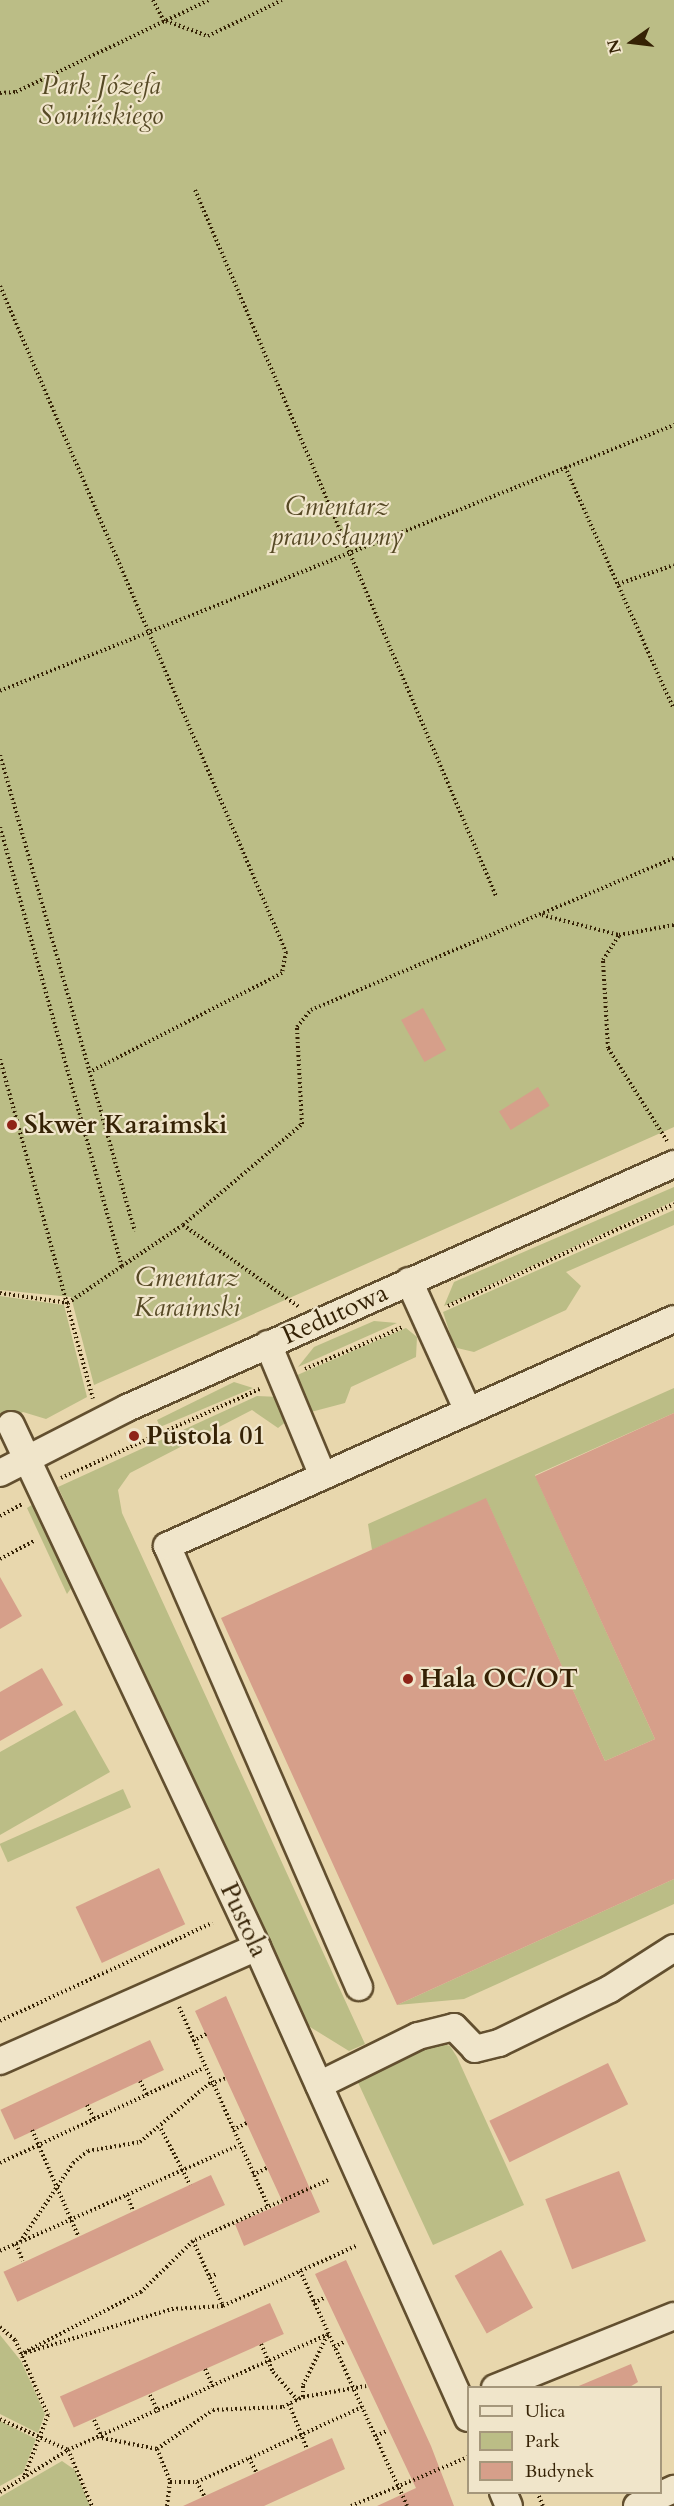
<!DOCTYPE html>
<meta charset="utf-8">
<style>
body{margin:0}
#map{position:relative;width:674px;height:2506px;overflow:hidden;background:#e8d7ad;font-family:Cardo,serif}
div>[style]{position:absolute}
.green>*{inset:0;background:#bbbd86;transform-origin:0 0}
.building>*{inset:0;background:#d69f8a;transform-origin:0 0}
.path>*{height:4px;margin-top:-2px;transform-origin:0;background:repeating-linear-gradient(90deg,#352205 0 1.5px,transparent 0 4.5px)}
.roads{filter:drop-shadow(2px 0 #624f2f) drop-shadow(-2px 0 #624f2f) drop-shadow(0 2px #624f2f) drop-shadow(0 -2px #624f2f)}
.minor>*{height:26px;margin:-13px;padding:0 13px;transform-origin:13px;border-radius:13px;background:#f0e5ca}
.dots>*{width:16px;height:16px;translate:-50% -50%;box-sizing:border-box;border:3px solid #f0e5ca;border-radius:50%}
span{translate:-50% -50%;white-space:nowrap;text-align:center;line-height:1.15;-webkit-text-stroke:4.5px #f0e5ca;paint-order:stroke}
.park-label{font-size:26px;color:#564925;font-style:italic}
.poi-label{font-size:26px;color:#352205;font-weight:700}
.left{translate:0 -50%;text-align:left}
.street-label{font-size:26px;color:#352205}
.legend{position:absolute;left:467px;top:2386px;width:195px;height:108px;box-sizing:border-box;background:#f0e5ca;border:2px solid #a5977b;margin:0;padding:8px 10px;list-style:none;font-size:18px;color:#352205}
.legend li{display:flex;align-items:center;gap:12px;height:30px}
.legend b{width:30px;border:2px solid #a5977b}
.north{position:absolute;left:602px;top:12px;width:60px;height:60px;-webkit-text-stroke:4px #f0e5ca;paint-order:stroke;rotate:256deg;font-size:16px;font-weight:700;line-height:24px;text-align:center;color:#352205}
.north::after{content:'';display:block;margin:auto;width:21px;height:27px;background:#352205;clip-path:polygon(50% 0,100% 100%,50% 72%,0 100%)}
</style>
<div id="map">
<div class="green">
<div style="clip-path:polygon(0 0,674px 0,674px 1127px,94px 1385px,71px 1297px,0 1290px)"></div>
<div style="clip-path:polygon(674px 1187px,674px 1201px,444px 1306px,454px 1282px)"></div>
<div style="clip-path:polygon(674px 1210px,674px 1225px,566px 1272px,581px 1286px,566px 1310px,474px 1352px,457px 1348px,452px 1340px,443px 1312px)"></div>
<div style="clip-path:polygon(0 1296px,64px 1305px,87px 1397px,46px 1419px,23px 1412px,0 1424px)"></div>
<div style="clip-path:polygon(374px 1321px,397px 1323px,298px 1367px,314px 1347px)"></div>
<div style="clip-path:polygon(406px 1328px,417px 1337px,416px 1357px,351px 1387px,345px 1403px,292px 1417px,278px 1428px,252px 1410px,130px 1473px,118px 1490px,122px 1513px,365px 2044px,349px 2051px,302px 2022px,58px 1487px,257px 1396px,280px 1397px,295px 1376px)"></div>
<div style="clip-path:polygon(234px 1382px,253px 1388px,160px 1427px,157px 1420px)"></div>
<div style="clip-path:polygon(674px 1388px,674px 1413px,535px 1475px,655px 1739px,605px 1761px,486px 1499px,372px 1550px,368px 1524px)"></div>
<div style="clip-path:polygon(35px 1503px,74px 1584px,67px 1594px,27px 1508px)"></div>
<div style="clip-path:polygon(75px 1710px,110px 1772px,0 1835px,0 1752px)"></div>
<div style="left:123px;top:1789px;width:20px;height:135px;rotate:66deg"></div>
<div style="clip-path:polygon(674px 1879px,674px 1904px,464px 1999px,397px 2005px)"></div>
<div style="clip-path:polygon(434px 2041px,450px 2046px,457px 2057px,524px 2205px,433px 2245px,355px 2076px)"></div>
<div style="clip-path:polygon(0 2335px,21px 2361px,45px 2414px,38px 2433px,0 2414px)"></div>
<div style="clip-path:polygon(0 2421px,36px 2439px,23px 2473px,0 2486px)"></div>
<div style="clip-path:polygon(62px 2461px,75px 2470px,90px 2506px,0 2506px,0 2497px)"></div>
</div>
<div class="building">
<div style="left:423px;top:1008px;width:48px;height:25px;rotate:61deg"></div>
<div style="left:538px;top:1087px;width:22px;height:46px;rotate:58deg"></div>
<div style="clip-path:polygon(674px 1413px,674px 1879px,397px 2005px,221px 1618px,486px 1498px,605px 1761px,655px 1739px,535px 1476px)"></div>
<div style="clip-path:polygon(0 1577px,22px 1616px,0 1629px)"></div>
<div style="clip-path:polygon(42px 1668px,63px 1705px,0 1741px,0 1692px)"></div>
<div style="left:159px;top:1868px;width:62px;height:92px;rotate:65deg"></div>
<div style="clip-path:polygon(226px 1996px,320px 2212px,244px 2246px,235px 2224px,283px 2203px,195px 2011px)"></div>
<div style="left:150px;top:2040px;width:33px;height:165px;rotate:65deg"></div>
<div style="left:608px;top:2063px;width:46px;height:132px;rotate:64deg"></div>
<div style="left:619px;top:2171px;width:75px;height:79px;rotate:69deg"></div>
<div style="left:211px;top:2175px;width:33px;height:229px;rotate:65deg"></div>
<div style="left:501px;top:2250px;width:66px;height:53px;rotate:61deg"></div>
<div style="clip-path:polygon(346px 2260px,431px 2446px,454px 2506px,377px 2506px,416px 2488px,315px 2274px)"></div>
<div style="left:270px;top:2303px;width:34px;height:230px;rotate:66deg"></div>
<div style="clip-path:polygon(631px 2364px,638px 2382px,628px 2388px,574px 2388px)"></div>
<div style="clip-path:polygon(332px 2438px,345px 2469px,264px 2506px,183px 2506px)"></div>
</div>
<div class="path">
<div style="left:153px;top:0;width:25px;rotate:63deg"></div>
<div style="left:166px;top:21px;width:45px;rotate:19.7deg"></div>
<div style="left:208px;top:36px;width:82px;rotate:-25.9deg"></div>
<div style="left:0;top:93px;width:16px;rotate:-4deg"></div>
<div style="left:16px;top:92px;width:214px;rotate:-25.5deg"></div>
<div style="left:195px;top:190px;width:767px;rotate:66.91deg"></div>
<div style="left:0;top:286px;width:725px;rotate:66.76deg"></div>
<div style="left:286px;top:952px;width:21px;rotate:101deg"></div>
<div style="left:282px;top:973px;width:215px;rotate:152.8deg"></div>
<div style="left:565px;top:467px;width:265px;rotate:65.8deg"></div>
<div style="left:618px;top:584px;width:59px;rotate:-18.7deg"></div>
<div style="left:0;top:691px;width:725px;rotate:-21.54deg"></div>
<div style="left:0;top:755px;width:495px;rotate:74.2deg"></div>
<div style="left:0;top:827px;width:456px;rotate:74.5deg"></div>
<div style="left:122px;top:1266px;width:73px;rotate:-33.9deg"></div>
<div style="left:183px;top:1225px;width:156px;rotate:-40.3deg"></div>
<div style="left:302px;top:1124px;width:97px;rotate:-93deg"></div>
<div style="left:297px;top:1027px;width:22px;rotate:-51deg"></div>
<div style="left:311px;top:1010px;width:394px;rotate:-22.7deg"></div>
<div style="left:542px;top:915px;width:80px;rotate:14.6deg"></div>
<div style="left:0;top:1059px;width:352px;rotate:74.7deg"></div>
<div style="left:667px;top:1141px;width:110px;rotate:-122.4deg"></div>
<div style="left:608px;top:1048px;width:88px;rotate:-93.3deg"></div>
<div style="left:603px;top:960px;width:30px;rotate:-57deg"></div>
<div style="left:619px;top:935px;width:56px;rotate:-10.3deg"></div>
<div style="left:183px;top:1225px;width:141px;rotate:35.2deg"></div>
<div style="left:0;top:1293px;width:69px;rotate:8.4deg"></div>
<div style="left:68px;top:1303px;width:65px;rotate:-34.4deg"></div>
<div style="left:448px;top:1306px;width:248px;rotate:-24.3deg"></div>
<div style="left:305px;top:1369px;width:107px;rotate:-23.2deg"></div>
<div style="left:61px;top:1478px;width:220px;rotate:-24.1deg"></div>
<div style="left:0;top:1516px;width:26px;rotate:-28deg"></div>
<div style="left:0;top:1559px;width:40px;rotate:-28deg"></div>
<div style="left:179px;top:2007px;width:218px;rotate:65.9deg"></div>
<div style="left:0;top:2021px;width:234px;rotate:-24.8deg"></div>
<div style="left:193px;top:2041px;width:15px;rotate:-28deg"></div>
<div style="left:140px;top:2081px;width:16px;rotate:63deg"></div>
<div style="left:211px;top:2084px;width:16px;rotate:-22deg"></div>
<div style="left:87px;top:2105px;width:16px;rotate:63deg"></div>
<div style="left:161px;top:2129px;width:63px;rotate:62.6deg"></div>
<div style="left:32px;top:2130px;width:116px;rotate:66.5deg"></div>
<div style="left:233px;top:2130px;width:16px;rotate:-27deg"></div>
<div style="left:0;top:2163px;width:225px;rotate:-25deg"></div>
<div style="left:253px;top:2175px;width:16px;rotate:-27deg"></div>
<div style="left:328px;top:2180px;width:148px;rotate:155.7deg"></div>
<div style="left:193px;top:2241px;width:72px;rotate:65.2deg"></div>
<div style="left:223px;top:2306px;width:148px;rotate:-24.3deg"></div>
<div style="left:127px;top:2195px;width:17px;rotate:69deg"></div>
<div style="left:193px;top:2241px;width:73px;rotate:135.6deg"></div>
<div style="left:141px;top:2292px;width:135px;rotate:152.7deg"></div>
<div style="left:21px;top:2354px;width:158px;rotate:-16.6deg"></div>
<div style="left:172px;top:2309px;width:51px;rotate:-3.4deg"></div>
<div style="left:20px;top:2242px;width:95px;rotate:-56.1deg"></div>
<div style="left:73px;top:2163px;width:19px;rotate:-39deg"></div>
<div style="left:88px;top:2151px;width:53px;rotate:-9.8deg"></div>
<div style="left:140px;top:2142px;width:93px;rotate:-40.2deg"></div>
<div style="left:16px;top:2244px;width:18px;rotate:68deg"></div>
<div style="left:0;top:2251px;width:261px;rotate:-23.9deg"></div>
<div style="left:300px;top:2271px;width:258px;rotate:65.5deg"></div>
<div style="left:210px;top:2277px;width:8px;rotate:-23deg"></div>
<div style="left:314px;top:2303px;width:13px;rotate:-27deg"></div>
<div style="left:0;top:2327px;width:20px;rotate:41deg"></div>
<div style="left:15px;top:2340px;width:82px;rotate:66.3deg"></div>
<div style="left:48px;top:2415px;width:66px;rotate:111.2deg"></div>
<div style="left:261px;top:2344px;width:30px;rotate:67deg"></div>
<div style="left:273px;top:2372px;width:37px;rotate:49deg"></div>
<div style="left:334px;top:2347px;width:13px;rotate:-27deg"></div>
<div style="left:205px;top:2369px;width:20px;rotate:66deg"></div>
<div style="left:150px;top:2395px;width:19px;rotate:65deg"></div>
<div style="left:303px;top:2397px;width:12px;rotate:-90deg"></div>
<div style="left:303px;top:2385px;width:57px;rotate:-63.9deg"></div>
<div style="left:289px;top:2404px;width:48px;rotate:68.2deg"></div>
<div style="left:0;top:2419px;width:75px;rotate:24.5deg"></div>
<div style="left:68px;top:2450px;width:61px;rotate:66.8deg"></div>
<div style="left:94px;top:2420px;width:20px;rotate:66deg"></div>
<div style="left:102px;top:2438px;width:56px;rotate:11.3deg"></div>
<div style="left:157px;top:2449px;width:35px;rotate:68deg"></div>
<div style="left:376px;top:2436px;width:12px;rotate:-24deg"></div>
<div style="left:157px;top:2449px;width:68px;rotate:-34.9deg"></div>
<div style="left:213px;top:2410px;width:70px;rotate:-2.5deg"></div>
<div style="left:283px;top:2407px;width:22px;rotate:-27deg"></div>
<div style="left:303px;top:2397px;width:64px;rotate:-9.9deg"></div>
<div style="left:249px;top:2458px;width:16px;rotate:63deg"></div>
<div style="left:197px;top:2482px;width:16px;rotate:63deg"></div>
<div style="left:0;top:2492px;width:80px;rotate:-31.7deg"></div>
<div style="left:68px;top:2450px;width:285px;rotate:-24deg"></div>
<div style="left:537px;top:2492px;width:15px;rotate:67deg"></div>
<div style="left:167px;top:2506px;width:24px;rotate:-83deg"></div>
<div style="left:170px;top:2482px;width:27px"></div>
<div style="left:197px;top:2482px;width:181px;rotate:-24.4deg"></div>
<div style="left:351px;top:2506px;width:127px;rotate:-22.7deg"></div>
</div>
<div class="roads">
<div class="minor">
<div style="left:409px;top:1281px;width:143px;rotate:65.6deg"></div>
<div style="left:268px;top:1344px;width:143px;rotate:67.4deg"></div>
<div style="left:11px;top:1425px;width:577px;rotate:64.77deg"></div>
<div style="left:257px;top:1947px;width:516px;rotate:65.87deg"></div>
<div style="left:0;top:1473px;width:143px;rotate:-27.1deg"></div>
<div style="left:127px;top:1408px;width:599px;rotate:-24.04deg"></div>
<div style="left:359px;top:1987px;width:481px;rotate:-113.5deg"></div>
<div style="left:167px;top:1546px;width:555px;rotate:-24.12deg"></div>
<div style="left:0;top:2061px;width:281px;rotate:-23.9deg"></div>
<div style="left:319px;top:2085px;width:110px;rotate:-26.3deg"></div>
<div style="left:418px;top:2036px;width:37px;rotate:-14deg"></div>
<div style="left:454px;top:2027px;width:30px;rotate:46deg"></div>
<div style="left:475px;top:2049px;width:25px;rotate:-14deg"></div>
<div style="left:499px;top:2043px;width:123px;rotate:-25.9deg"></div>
<div style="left:610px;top:1989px;width:76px;rotate:-32.6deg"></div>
<div style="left:495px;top:2388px;width:193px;rotate:-21.9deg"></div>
<div style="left:503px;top:2492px;width:15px;rotate:67deg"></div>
<div style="left:637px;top:2506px;width:41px;rotate:-24.7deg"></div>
</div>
</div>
<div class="dots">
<div style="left:12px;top:1125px;background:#8f2418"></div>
<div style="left:134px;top:1436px;background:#8f2418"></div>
<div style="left:408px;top:1679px;background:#8f2418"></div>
</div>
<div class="park-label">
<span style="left:101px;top:101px">Park Józefa<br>Sowińskiego</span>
<span style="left:337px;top:522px">Cmentarz<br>prawosławny</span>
<span style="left:187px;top:1293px">Cmentarz<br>Karaimski</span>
</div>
<div class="poi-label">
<span class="left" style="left:24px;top:1125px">Skwer Karaimski</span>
<span class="left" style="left:146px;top:1436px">Pustola 01</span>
<span class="left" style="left:420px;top:1679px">Hala OC/OT</span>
</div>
<div class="street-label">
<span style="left:335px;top:1314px;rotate:-24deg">Redutowa</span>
<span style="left:244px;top:1920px;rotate:65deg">Pustola</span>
</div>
<ul class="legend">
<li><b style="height:8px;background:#f0e5ca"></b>Ulica</li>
<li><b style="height:16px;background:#bbbd86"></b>Park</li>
<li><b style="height:16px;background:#d69f8a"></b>Budynek</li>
</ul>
<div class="north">N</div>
</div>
